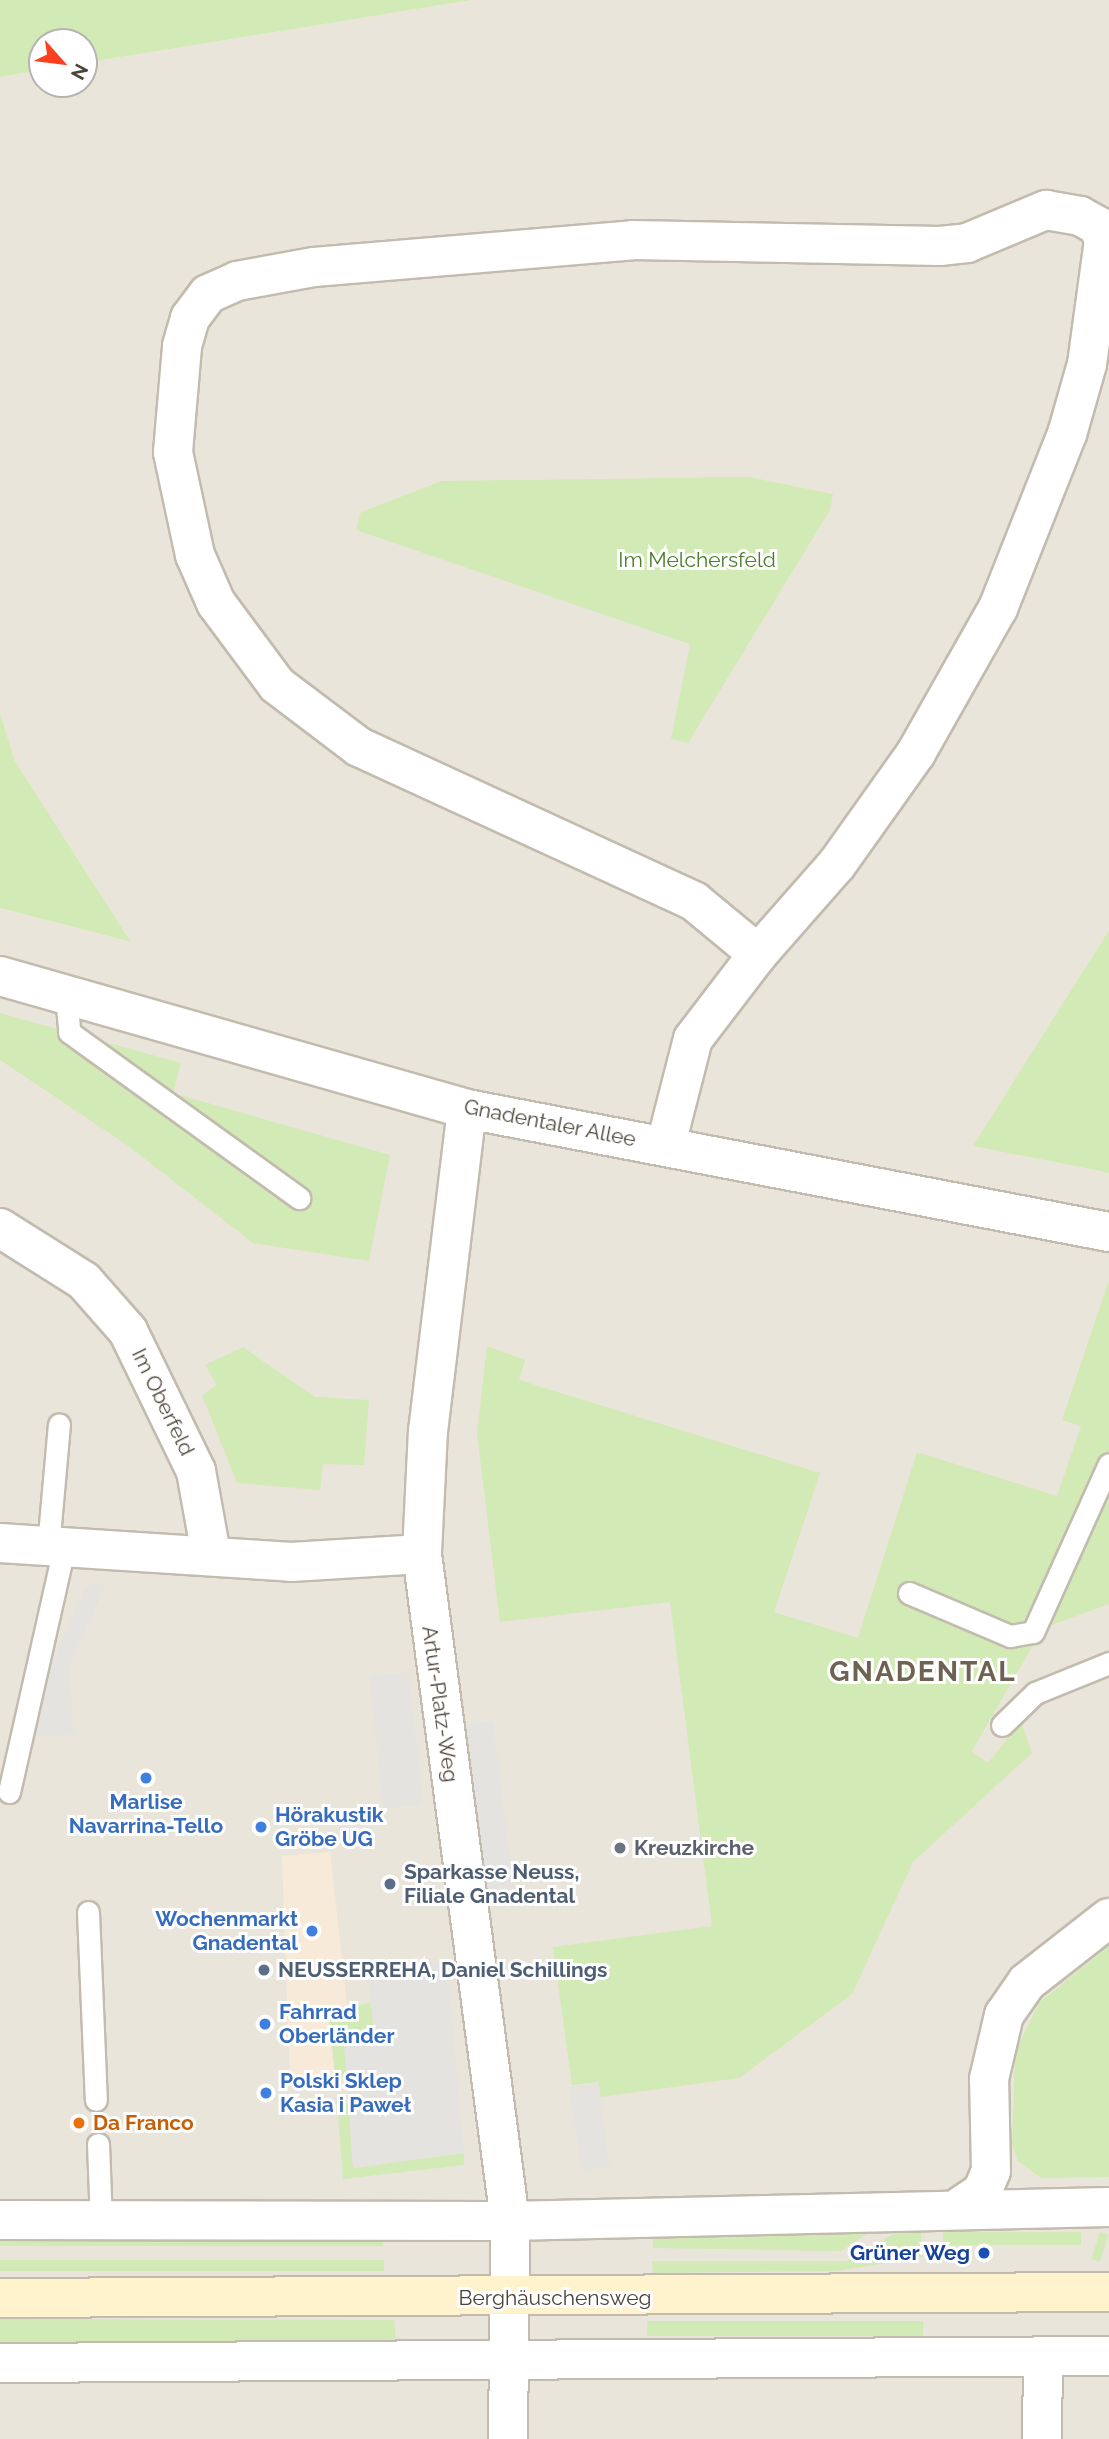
<!DOCTYPE html>
<meta charset="utf-8">
<style>
body{margin:0}
#map{position:relative;width:1109px;height:2439px;overflow:hidden;background:#f6f3ec;font-family:Raleway,sans-serif}
div>[style]{position:absolute}
.residential>*{inset:0;background:#eae5da}
.commercial>*{inset:0;background:#f7ead8}
.green>*{inset:0;background:#d2eab5;transform-origin:0 0}
.parking>*{inset:0;background:#e5e3e0;transform-origin:0 0}
.roads{filter:drop-shadow(2px 0 #c2bbae) drop-shadow(-2px 0 #c2bbae) drop-shadow(0 2px #c2bbae) drop-shadow(0 -2px #c2bbae)}
.lane>*{height:21px;margin:-10.5px;padding:0 10.5px;transform-origin:10.5px;border-radius:10.5px;background:#fff}
.street>*{height:38px;margin:-19px;padding:0 19px;transform-origin:19px;border-radius:19px;background:#fff}
.secondary>*{height:38px;margin:-19px;padding:0 19px;transform-origin:19px;border-radius:19px;background:#fff3cd}
.dots>*{width:19px;height:19px;translate:-50% -50%;box-sizing:border-box;border:4px solid #fff;border-radius:50%}
span{translate:-50% -50%;white-space:nowrap;text-align:center;line-height:1.15;-webkit-text-stroke:6px #fff;paint-order:stroke}
.park-label{font-size:21px;color:#4a7f2a}
.street-label{font-size:21px;color:#4b4439}
.shop-label{font-size:21px;color:#366cbe;font-weight:700}
.left{translate:0 -50%;text-align:left}
.right{translate:-100% -50%;text-align:right}
.worship-label{font-size:21px;color:#5b616d;font-weight:700}
.service-label{font-size:21px;color:#4e5e75;font-weight:700}
.food-label{font-size:21px;color:#c56008;font-weight:700}
.transit-label{font-size:21px;color:#164399;font-weight:700}
.district-label{font-size:28px;color:#6e6250;font-weight:700;letter-spacing:2px}
.north{position:absolute;left:28px;top:28px;width:70px;height:70px;box-sizing:border-box;background:#fff;border:2px solid #b7b4b0;border-radius:50%;rotate:118deg;font-size:19px;font-weight:700;line-height:28px;text-align:center;color:#4b4439}
.north::after{content:'';display:block;margin:auto;width:24px;height:32px;background:#fc3f1d;clip-path:polygon(50% 0,100% 100%,50% 72%,0 100%)}
</style>
<div id="map">
<div class="residential">
<div style="clip-path:polygon(472px 0,1109px 0,1109px 930px,974px 1146px,1109px 1173px,1109px 2439px,0 2439px,0 908px,131px 942px,15px 761px,0 713px,0 77px,42px 70px,42px 84px,84px 84px,84px 63px)"></div>
</div>
<div class="commercial">
<div style="clip-path:polygon(330px 1852px,347px 2005px,327px 2009px,335px 2079px,290px 2083px,282px 1856px)"></div>
</div>
<div class="green">
<div style="clip-path:polygon(0 0,472px 0,84px 63px,84px 42px,42px 42px,42px 70px,0 77px)"></div>
<div style="clip-path:polygon(749px 477px,833px 494px,830px 510px,688px 743px,671px 739px,690px 644px,356px 530px,361px 512px,442px 481px)"></div>
<div style="clip-path:polygon(0 713px,15px 761px,131px 942px,0 908px)"></div>
<div style="clip-path:polygon(1109px 930px,1109px 1173px,973px 1146px)"></div>
<div style="clip-path:polygon(0 1013px,181px 1063px,173px 1093px,390px 1155px,369px 1261px,253px 1243px,127px 1145px,0 1060px)"></div>
<div style="clip-path:polygon(1109px 1280px,1109px 1604px,1043px 1628px,972px 1751px,988px 1763px,1021px 1721px,1032px 1753px,913px 1862px,852px 1994px,739px 2078px,601px 2097px,598px 2082px,572px 2085px,553px 1947px,712px 1926px,670px 1602px,500px 1622px,477px 1433px,487px 1346px,525px 1360px,519px 1380px,820px 1473px,774px 1612px,858px 1638px,917px 1452px,1057px 1496px,1081px 1426px,1062px 1420px)"></div>
<div style="clip-path:polygon(243px 1347px,315px 1397px,369px 1400px,364px 1465px,323px 1464px,320px 1490px,237px 1483px,202px 1395px,217px 1385px,205px 1365px)"></div>
<div style="clip-path:polygon(1109px 1946px,1109px 2177px,1041px 2178px,1018px 2161px,1012px 2145px,1015px 2052px,1039px 2003px)"></div>
<div style="clip-path:polygon(371px 2003px,375px 2039px,344px 2044px,347px 2077px,336px 2079px,328px 2010px)"></div>
<div style="clip-path:polygon(349px 2103px,353px 2168px,464px 2153px,464px 2165px,343px 2179px,337px 2104px)"></div>
<div style="clip-path:polygon(877px 2227px,841px 2251px,653px 2248px,652px 2231px)"></div>
<div style="clip-path:polygon(897px 2232px,921px 2232px,922px 2257px,836px 2271px,653px 2273px,652px 2261px,847px 2261px)"></div>
<div style="left:1081px;top:2232px;width:13px;height:138px;rotate:90deg"></div>
<div style="left:1100px;top:2232px;width:9px;height:28px;rotate:18deg"></div>
<div style="left:0;top:2233px;width:383px;height:13px"></div>
<div style="left:0;top:2260px;width:384px;height:11px"></div>
<div style="clip-path:polygon(0 2319px,394px 2320px,396px 2341px,0 2344px)"></div>
<div style="left:647px;top:2321px;width:276px;height:15px"></div>
</div>
<div class="parking">
<div style="clip-path:polygon(96px 1581px,105px 1587px,70px 1665px,73px 1735px,32px 1736px,50px 1667px,85px 1588px)"></div>
<div style="left:409px;top:1672px;width:133px;height:40px;rotate:84deg"></div>
<div style="left:493px;top:1721px;width:181px;height:33px;rotate:83deg"></div>
<div style="clip-path:polygon(447px 1960px,464px 2153px,353px 2168px,344px 2044px,375px 2039px,367px 1969px)"></div>
<div style="left:598px;top:2083px;width:84px;height:29px;rotate:82deg"></div>
</div>
<div class="roads">
<div class="lane">
<div style="left:66px;top:994px;width:38px;rotate:85deg"></div>
<div style="left:69px;top:1032px;width:284px;rotate:35.8deg"></div>
<div style="left:48px;top:1547px;width:123px;rotate:-84.9deg"></div>
<div style="left:909px;top:1593px;width:110px;rotate:23.1deg"></div>
<div style="left:1010px;top:1636px;width:23px;rotate:-10deg"></div>
<div style="left:1033px;top:1632px;width:184px;rotate:-65.7deg"></div>
<div style="left:1002px;top:1725px;width:46px;rotate:-44.1deg"></div>
<div style="left:1035px;top:1693px;width:80px;rotate:-22.1deg"></div>
<div style="left:9px;top:1792px;width:251px;rotate:-77.3deg"></div>
<div style="left:88px;top:1912px;width:188px;rotate:87.6deg"></div>
<div style="left:98px;top:2144px;width:77px;rotate:87.8deg"></div>
</div>
<div class="street">
<div style="left:1046px;top:210px;width:35px;rotate:10deg"></div>
<div style="left:1080px;top:216px;width:21px;rotate:29deg"></div>
<div style="left:1098px;top:226px;width:15px;rotate:67deg"></div>
<div style="left:1104px;top:240px;width:125px;rotate:97.8deg"></div>
<div style="left:1087px;top:364px;width:73px;rotate:105.9deg"></div>
<div style="left:1067px;top:434px;width:187px;rotate:111.6deg"></div>
<div style="left:998px;top:608px;width:167px;rotate:119.5deg"></div>
<div style="left:916px;top:753px;width:136px;rotate:125.4deg"></div>
<div style="left:837px;top:864px;width:120px;rotate:131.3deg"></div>
<div style="left:758px;top:954px;width:83px;rotate:-140.4deg"></div>
<div style="left:694px;top:901px;width:369px;rotate:-155.3deg"></div>
<div style="left:359px;top:747px;width:103px;rotate:-142.9deg"></div>
<div style="left:277px;top:685px;width:102px;rotate:-126.6deg"></div>
<div style="left:216px;top:603px;width:52px;rotate:-113.6deg"></div>
<div style="left:195px;top:555px;width:105px;rotate:-102.1deg"></div>
<div style="left:173px;top:452px;width:106px;rotate:-85.1deg"></div>
<div style="left:182px;top:346px;width:29px;rotate:-74deg"></div>
<div style="left:190px;top:318px;width:30px;rotate:-53deg"></div>
<div style="left:208px;top:294px;width:32px;rotate:-24deg"></div>
<div style="left:237px;top:281px;width:78px;rotate:-10.3deg"></div>
<div style="left:314px;top:267px;width:320px;rotate:-4.8deg"></div>
<div style="left:633px;top:240px;width:307px;rotate:1.1deg"></div>
<div style="left:940px;top:246px;width:27px;rotate:-6deg"></div>
<div style="left:967px;top:243px;width:86px;rotate:-22.7deg"></div>
<div style="left:0;top:976px;width:486px;rotate:15.9deg"></div>
<div style="left:467px;top:1109px;width:654px;rotate:10.85deg"></div>
<div style="left:467px;top:1109px;width:323px;rotate:96.9deg"></div>
<div style="left:428px;top:1430px;width:124px;rotate:92.8deg"></div>
<div style="left:422px;top:1554px;width:673px;rotate:82.48deg"></div>
<div style="left:510px;top:2221px;width:218px;rotate:90.5deg"></div>
<div style="left:666px;top:1144px;width:108px;rotate:-75.6deg"></div>
<div style="left:693px;top:1039px;width:107px;rotate:-52.6deg"></div>
<div style="left:0;top:1228px;width:99px;rotate:32.2deg"></div>
<div style="left:84px;top:1281px;width:67px;rotate:48.7deg"></div>
<div style="left:128px;top:1331px;width:156px;rotate:64.1deg"></div>
<div style="left:196px;top:1471px;width:84px;rotate:79.8deg"></div>
<div style="left:0;top:1543px;width:292px;rotate:3.7deg"></div>
<div style="left:291px;top:1562px;width:131px;rotate:-3.5deg"></div>
<div style="left:961px;top:2206px;width:25px;rotate:-34deg"></div>
<div style="left:982px;top:2192px;width:23px;rotate:-67deg"></div>
<div style="left:991px;top:2171px;width:92px;rotate:-91.2deg"></div>
<div style="left:989px;top:2079px;width:66px;rotate:-76.8deg"></div>
<div style="left:1004px;top:2015px;width:40px;rotate:-55.1deg"></div>
<div style="left:1027px;top:1982px;width:104px;rotate:-38deg"></div>
<div style="left:0;top:2220px;width:510px;rotate:0.11deg"></div>
<div style="left:510px;top:2221px;width:599px;rotate:-1.34deg"></div>
<div style="left:0;top:2363px;width:1109px;rotate:-0.36deg"></div>
<div style="left:1042px;top:2439px;width:83px;rotate:-89.3deg"></div>
</div>
<div class="secondary">
<div style="left:0;top:2298px;width:1109px;rotate:-0.31deg"></div>
</div>
</div>
<div class="dots">
<div style="left:146px;top:1778px;background:#3f7fe0"></div>
<div style="left:261px;top:1827px;background:#3f7fe0"></div>
<div style="left:620px;top:1848px;background:#6b7280"></div>
<div style="left:390px;top:1884px;background:#5c6f8a"></div>
<div style="left:312px;top:1931px;background:#3f7fe0"></div>
<div style="left:264px;top:1970px;background:#5c6f8a"></div>
<div style="left:265px;top:2024px;background:#3f7fe0"></div>
<div style="left:266px;top:2093px;background:#3f7fe0"></div>
<div style="left:79px;top:2123px;background:#e8710a"></div>
<div style="left:984px;top:2253px;background:#1a4fb4"></div>
</div>
<div class="park-label">
<span style="left:697px;top:560px">Im Melchersfeld</span>
</div>
<div class="street-label">
<span style="left:550px;top:1123px;rotate:11deg">Gnadentaler Allee</span>
<span style="left:163px;top:1402px;rotate:64deg">Im Oberfeld</span>
<span style="left:440px;top:1704px;rotate:82deg">Artur-Platz-Weg</span>
<span style="left:555px;top:2298px">Berghäuschensweg</span>
</div>
<div class="shop-label">
<span style="left:146px;top:1814px">Marlise<br>Navarrina-Tello</span>
<span class="left" style="left:275px;top:1827px">Hörakustik<br>Gröbe UG</span>
<span class="right" style="left:298px;top:1931px">Wochenmarkt<br>Gnadental</span>
<span class="left" style="left:279px;top:2024px">Fahrrad<br>Oberländer</span>
<span class="left" style="left:280px;top:2093px">Polski Sklep<br>Kasia i Paweł</span>
</div>
<div class="worship-label">
<span class="left" style="left:634px;top:1848px">Kreuzkirche</span>
</div>
<div class="service-label">
<span class="left" style="left:404px;top:1884px">Sparkasse Neuss,<br>Filiale Gnadental</span>
<span class="left" style="left:278px;top:1970px">NEUSSERREHA, Daniel Schillings</span>
</div>
<div class="food-label">
<span class="left" style="left:93px;top:2123px">Da Franco</span>
</div>
<div class="transit-label">
<span class="right" style="left:970px;top:2253px">Grüner Weg</span>
</div>
<div class="district-label">
<span style="left:923px;top:1672px">GNADENTAL</span>
</div>
<div class="north">N</div>
</div>
